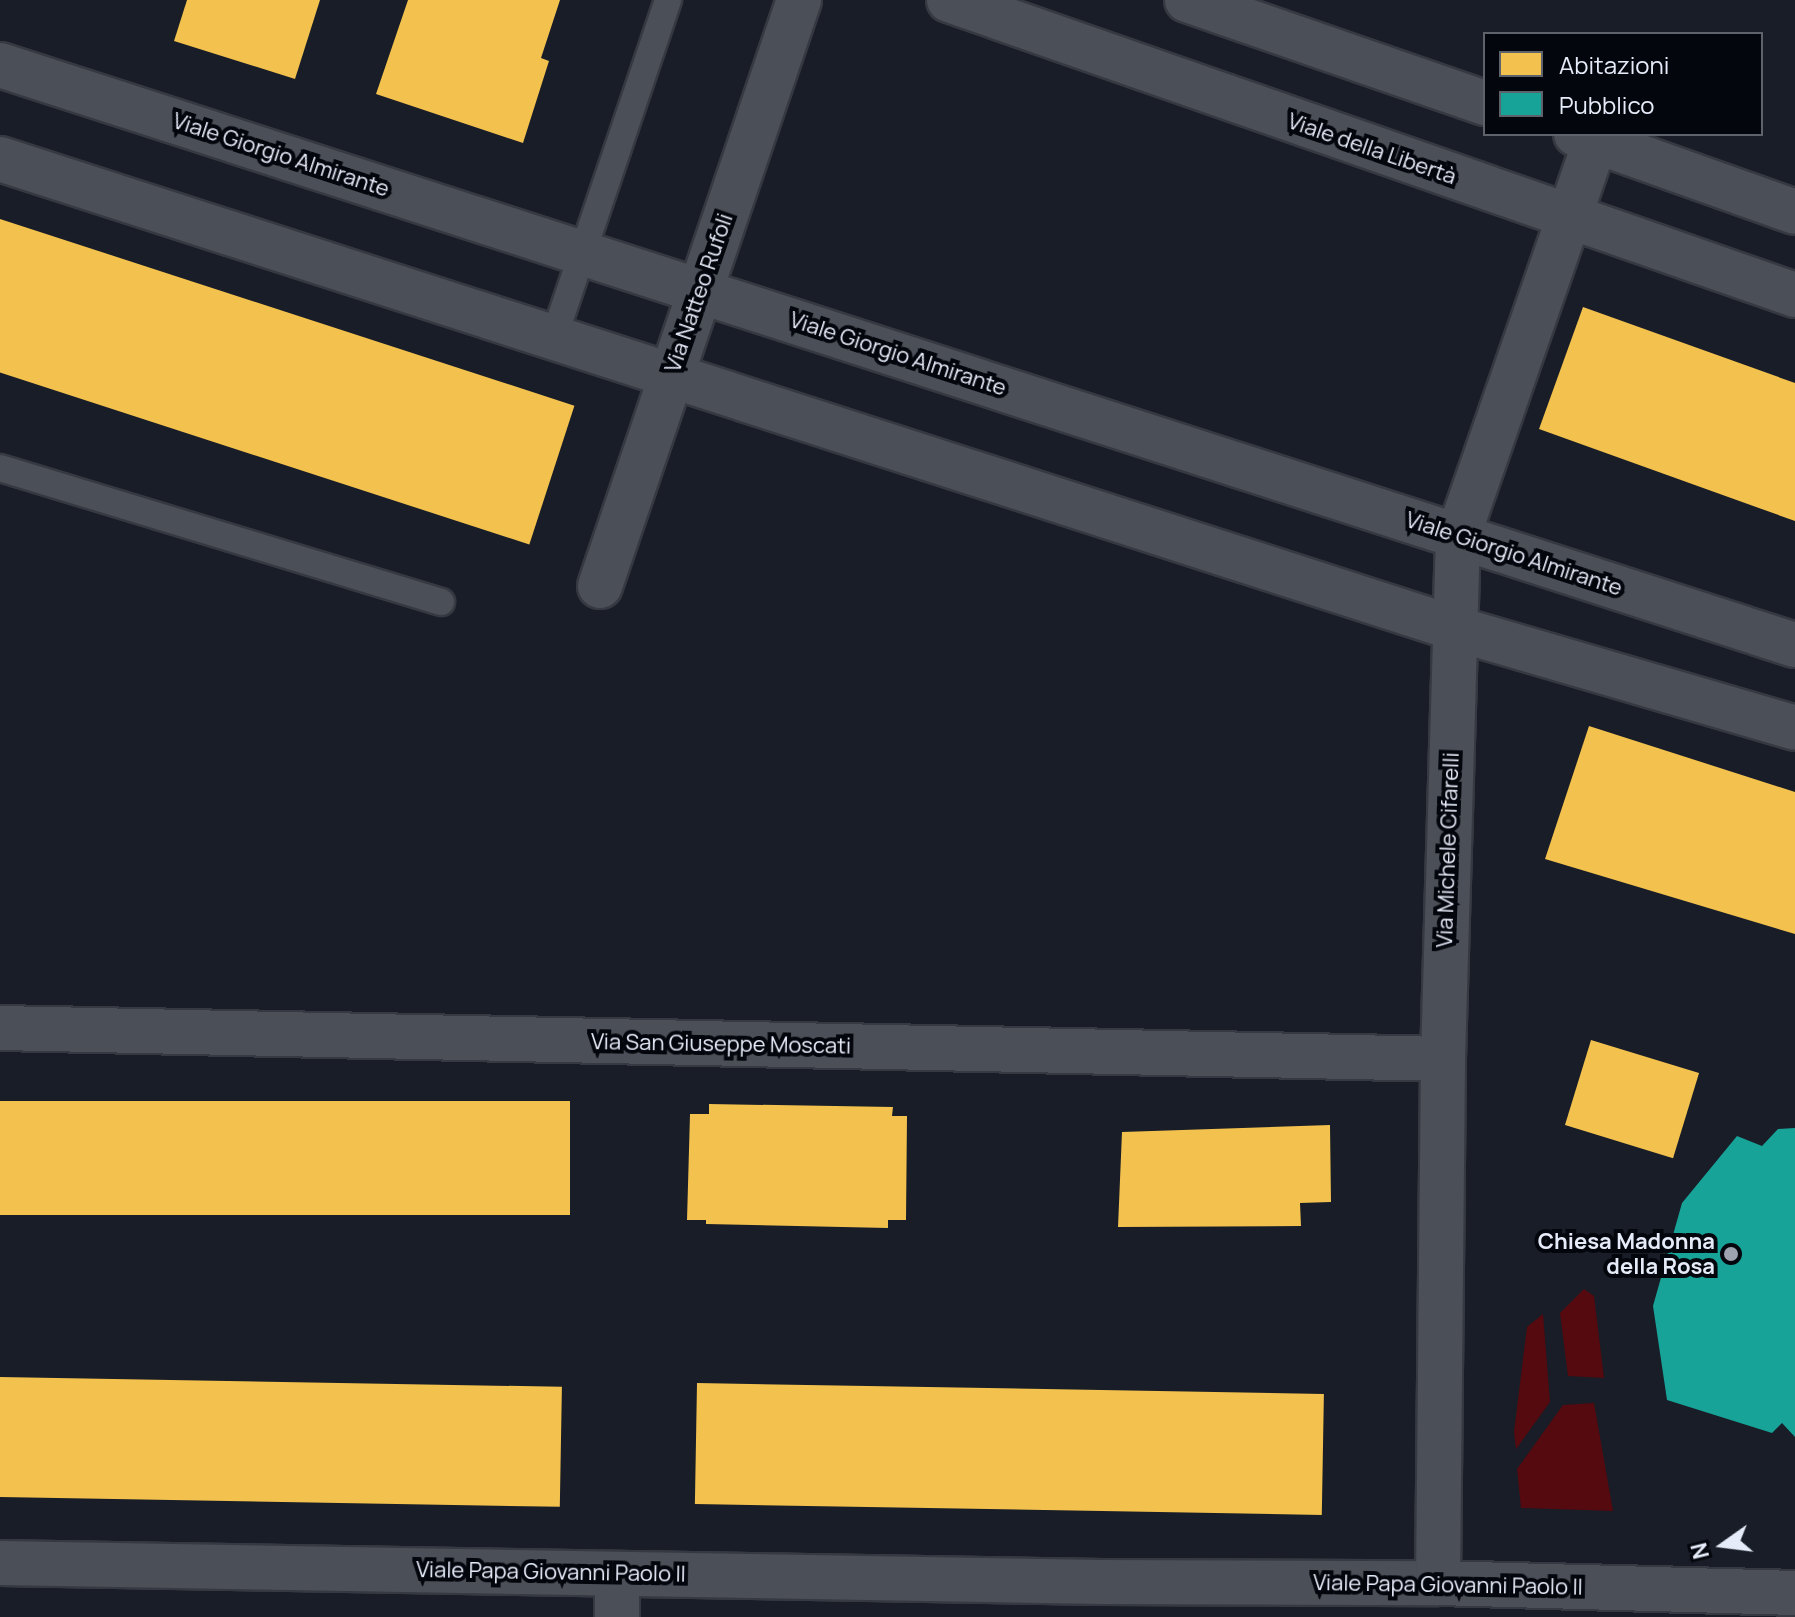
<!DOCTYPE html>
<meta charset="utf-8">
<style>
body{margin:0}
#map{position:relative;width:1795px;height:1617px;overflow:hidden;background:#181d27;font-family:Manrope,sans-serif}
div>[style]{position:absolute}
.green>*{inset:0;background:#550a0f}
.homes>*{inset:0;background:#f2c14e;transform-origin:0 0}
.public>*{inset:0;background:#17a398}
.roads{filter:drop-shadow(2px 0 #363941) drop-shadow(-2px 0 #363941) drop-shadow(0 2px #363941) drop-shadow(0 -2px #363941)}
.service>*{height:26px;margin:-13px;padding:0 13px;transform-origin:13px;border-radius:13px;background:#4b4f57}
.minor>*{height:44px;margin:-22px;padding:0 22px;transform-origin:22px;border-radius:22px;background:#4b4f57}
.dots>*{width:22px;height:22px;translate:-50% -50%;box-sizing:border-box;border:4px solid #04060d;border-radius:50%}
span{translate:-50% -50%;white-space:nowrap;text-align:center;line-height:1.15;-webkit-text-stroke:8px #04060d;paint-order:stroke}
.street-label{font-size:22px;color:#e5ebf8}
.poi-label{font-size:22px;color:#e5ebf8;font-weight:700}
.right{translate:-100% -50%;text-align:right}
.legend{position:absolute;left:1483px;top:32px;width:280px;height:104px;box-sizing:border-box;background:#04060d;border:2px solid #5e626b;margin:0;padding:10px 14px;list-style:none;font-size:24px;color:#e5ebf8}
.legend li{display:flex;align-items:center;gap:16px;height:40px}
.legend b{width:40px;border:2px solid #5e626b}
.north{position:absolute;left:1683px;top:1505px;width:80px;height:80px;-webkit-text-stroke:6px #04060d;paint-order:stroke;rotate:256deg;font-size:22px;font-weight:700;line-height:32px;text-align:center;color:#e5ebf8}
.north::after{content:'';display:block;margin:auto;width:28px;height:36px;background:#e5ebf8;clip-path:polygon(50% 0,100% 100%,50% 72%,0 100%)}
</style>
<div id="map">
<div class="green">
<div style="clip-path:polygon(1584px 1289px,1594px 1296px,1604px 1378px,1568px 1376px,1560px 1313px)"></div>
<div style="clip-path:polygon(1543px 1314px,1550px 1402px,1516px 1449px,1514px 1432px,1527px 1327px)"></div>
<div style="clip-path:polygon(1594px 1403px,1613px 1511px,1521px 1508px,1517px 1469px,1563px 1405px)"></div>
</div>
<div class="homes">
<div style="clip-path:polygon(187px 0,320px 0,295px 79px,174px 41px)"></div>
<div style="clip-path:polygon(408px 0,560px 0,541px 58px,549px 61px,523px 143px,376px 94px)"></div>
<div style="left:0;top:219px;width:604px;height:146px;rotate:18deg"></div>
<div style="clip-path:polygon(1583px 307px,1795px 383px,1795px 521px,1539px 429px)"></div>
<div style="clip-path:polygon(1589px 726px,1795px 792px,1795px 934px,1545px 859px)"></div>
<div style="left:1591px;top:1040px;width:113px;height:89px;rotate:17deg"></div>
<div style="left:570px;top:1101px;width:114px;height:570px;rotate:90deg"></div>
<div style="clip-path:polygon(709px 1104px,893px 1107px,892px 1116px,907px 1116px,906px 1220px,888px 1220px,888px 1228px,706px 1224px,706px 1220px,687px 1220px,690px 1114px,709px 1114px)"></div>
<div style="clip-path:polygon(1330px 1125px,1331px 1202px,1300px 1203px,1301px 1226px,1118px 1227px,1122px 1132px)"></div>
<div style="left:0;top:1377px;width:562px;height:120px;rotate:1deg"></div>
<div style="left:697px;top:1383px;width:627px;height:121px;rotate:1deg"></div>
</div>
<div class="public">
<div style="clip-path:polygon(1795px 1128px,1795px 1437px,1782px 1423px,1772px 1433px,1667px 1400px,1653px 1306px,1682px 1203px,1737px 1136px,1762px 1146px,1778px 1129px)"></div>
</div>
<div class="roads">
<div class="service">
<div style="left:554px;top:337px;width:356px;rotate:-71.3deg"></div>
<div style="left:0;top:468px;width:461px;rotate:16.9deg"></div>
</div>
<div class="minor">
<div style="left:949px;top:0;width:896px;rotate:19.22deg"></div>
<div style="left:1187px;top:0;width:315px;rotate:19.1deg"></div>
<div style="left:0;top:65px;width:1886px;rotate:17.91deg"></div>
<div style="left:1576px;top:134px;width:232px;rotate:19.6deg"></div>
<div style="left:0;top:159px;width:1528px;rotate:17.88deg"></div>
<div style="left:1454px;top:628px;width:355px;rotate:16.3deg"></div>
<div style="left:600px;top:586px;width:619px;rotate:-71.24deg"></div>
<div style="left:0;top:1028px;width:1443px;rotate:1.23deg"></div>
<div style="left:0;top:1563px;width:1102px;rotate:0.99deg"></div>
<div style="left:1102px;top:1582px;width:336px;rotate:0.2deg"></div>
<div style="left:1438px;top:1583px;width:357px;rotate:1.6deg"></div>
<div style="left:1438px;top:1583px;width:524px;rotate:-89.45deg"></div>
<div style="left:1443px;top:1059px;width:523px;rotate:-88.36deg"></div>
<div style="left:1458px;top:536px;width:419px;rotate:-70.8deg"></div>
<div style="left:617px;top:1617px;width:43px;rotate:-88.7deg"></div>
</div>
</div>
<div class="dots">
<div style="left:1731px;top:1254px;background:#9da3af"></div>
</div>
<div class="street-label">
<span style="left:1372px;top:149px;rotate:19deg">Viale della Libertà</span>
<span style="left:281px;top:155px;rotate:18deg">Viale Giorgio Almirante</span>
<span style="left:699px;top:293px;rotate:-71deg">Via Natteo Rufoli</span>
<span style="left:898px;top:354px;rotate:18deg">Viale Giorgio Almirante</span>
<span style="left:1514px;top:554px;rotate:18deg">Viale Giorgio Almirante</span>
<span style="left:1448px;top:850px;rotate:-88deg">Via Michele Cifarelli</span>
<span style="left:721px;top:1044px;rotate:1deg">Via San Giuseppe Moscati</span>
<span style="left:551px;top:1572px;rotate:1deg">Viale Papa Giovanni Paolo II</span>
<span style="left:1448px;top:1585px;rotate:1deg">Viale Papa Giovanni Paolo II</span>
</div>
<div class="poi-label">
<span class="right" style="left:1715px;top:1254px">Chiesa Madonna<br>della Rosa</span>
</div>
<ul class="legend">
<li><b style="height:22px;background:#f2c14e"></b>Abitazioni</li>
<li><b style="height:22px;background:#17a398"></b>Pubblico</li>
</ul>
<div class="north">N</div>
</div>
